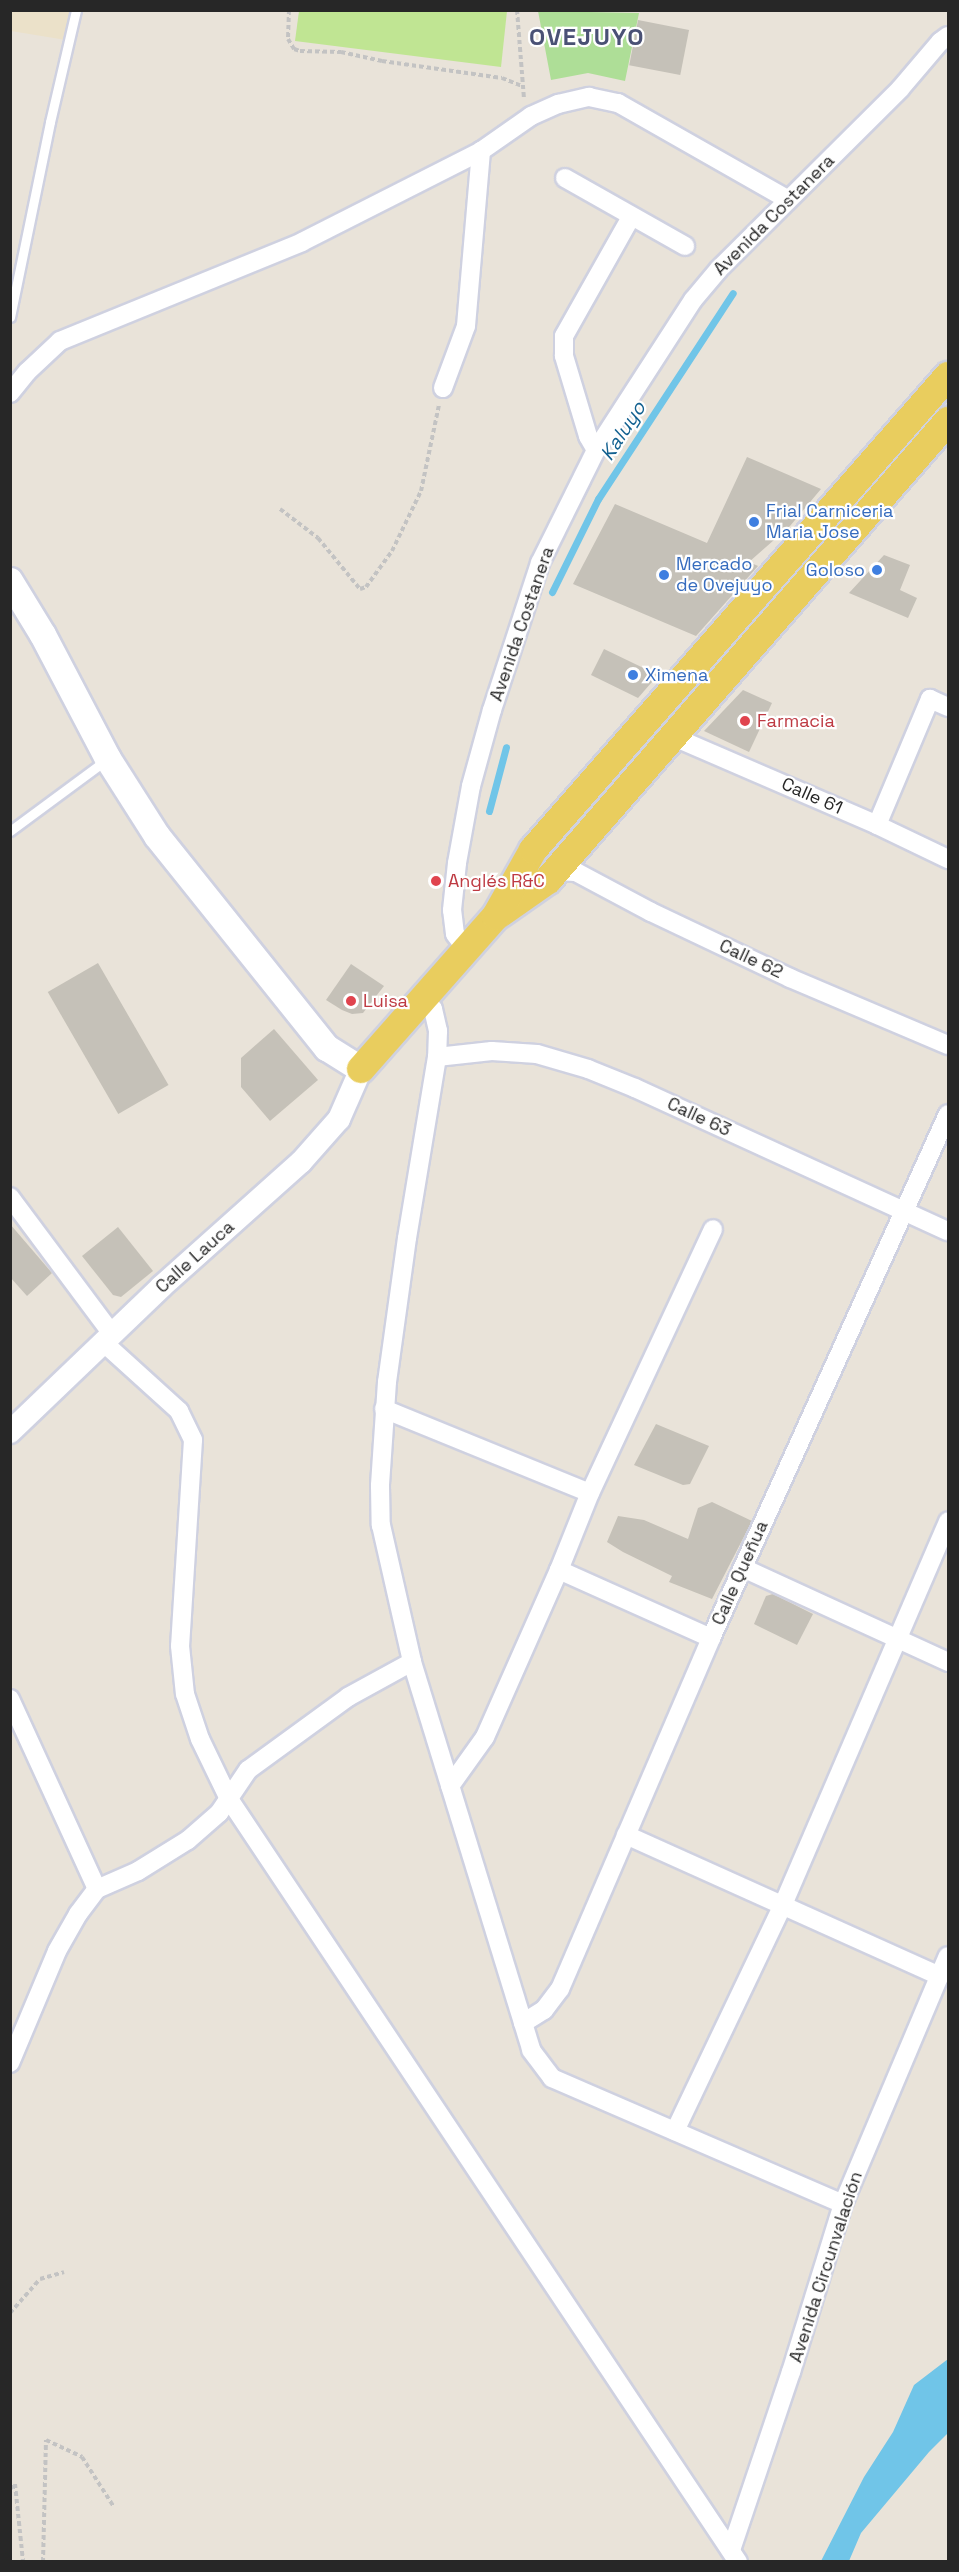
<!DOCTYPE html>
<meta charset="utf-8">
<style>
body{margin:0}
#map{position:relative;width:959px;height:2572px;overflow:hidden;background:#e9e3d9;font-family:"Space Grotesk",sans-serif}
div>[style]{position:absolute}
.education>*{inset:0;background:#ebe1c9}
.green>*{inset:0;background:#aede97}
.pitch>*{inset:0;background:#c0e593}
.water>*{inset:0;background:#70c5e8}
.stream>*{height:7px;margin:-3.5px;padding:0 3.5px;transform-origin:3.5px;border-radius:3.5px;background:#70c5e8}
.building>*{inset:0;background:#c5c1b8;transform-origin:0 0}
.path>*{height:4px;margin-top:-2px;transform-origin:0;background:repeating-linear-gradient(90deg,#c3c3c3 0 4.5px,transparent 0 7.5px)}
.roads{filter:drop-shadow(2px 0 #cfd1e0) drop-shadow(-2px 0 #cfd1e0) drop-shadow(0 2px #cfd1e0) drop-shadow(0 -2px #cfd1e0)}
.service>*{height:9px;margin:-4.5px;padding:0 4.5px;transform-origin:4.5px;border-radius:4.5px;background:#fff}
.minor>*{height:18px;margin:-9px;padding:0 9px;transform-origin:9px;border-radius:9px;background:#fff}
.tertiary>*{height:22px;margin:-11px;padding:0 11px;transform-origin:11px;border-radius:11px;background:#fff}
.secondary>*{height:26px;margin:-13px;padding:0 13px;transform-origin:13px;border-radius:13px;background:#fff}
.primary>*{height:28px;margin:-14px;padding:0 14px;transform-origin:14px;border-radius:14px;background:#e9cd5e}
.dots>*{width:16px;height:16px;translate:-50% -50%;box-sizing:border-box;border:3px solid #fff;border-radius:50%}
span{translate:-50% -50%;white-space:nowrap;text-align:center;line-height:1.15;-webkit-text-stroke:4.5px #fff;paint-order:stroke}
.street-label{font-size:18px;color:#272727}
.shop-label{font-size:18px;color:#366cbe}
.left{translate:0 -50%;text-align:left}
.right{translate:-100% -50%;text-align:right}
.health-label{font-size:18px;color:#be3a42}
.water-label{font-size:20px;color:#136190;font-style:italic}
.district-label{font-size:24px;color:#4a5175;font-weight:700;letter-spacing:1.5px}
.frame{position:absolute;inset:0;border:12px solid #272727;pointer-events:none}
</style>
<div id="map">
<div class="education">
<div style="clip-path:polygon(10px 11px,71px 11px,66px 40px,11px 31px)"></div>
</div>
<div class="green">
<div style="clip-path:polygon(538px 11px,639px 13px,625px 81px,588px 73px,551px 80px)"></div>
</div>
<div class="pitch">
<div style="clip-path:polygon(299px 11px,507px 11px,501px 67px,295px 41px)"></div>
</div>
<div class="water">
<div style="clip-path:polygon(948px 2359px,948px 2433px,929px 2452px,861px 2533px,849px 2561px,821px 2561px,864px 2477px,893px 2432px,914px 2385px)"></div>
</div>
<div class="stream">
<div style="left:552px;top:592px;width:104px;rotate:-63.7deg"></div>
<div style="left:598px;top:499px;width:246px;rotate:-56.8deg"></div>
<div style="left:489px;top:811px;width:66px;rotate:-75.1deg"></div>
</div>
<div class="building">
<div style="left:638px;top:20px;width:52px;height:46px;rotate:11deg"></div>
<div style="clip-path:polygon(747px 457px,821px 489px,790px 526px,749px 562px,758px 566px,696px 636px,573px 584px,615px 504px,707px 543px)"></div>
<div style="clip-path:polygon(884px 555px,910px 565px,900px 590px,917px 598px,908px 618px,849px 593px)"></div>
<div style="clip-path:polygon(604px 649px,658px 675px,638px 698px,591px 675px)"></div>
<div style="clip-path:polygon(743px 690px,772px 703px,749px 752px,704px 731px)"></div>
<div style="left:98px;top:963px;width:141px;height:58px;rotate:60deg"></div>
<div style="clip-path:polygon(351px 964px,384px 986px,363px 1013px,352px 1014px,342px 1010px,326px 1000px)"></div>
<div style="clip-path:polygon(274px 1029px,318px 1080px,270px 1121px,241px 1087px,241px 1058px)"></div>
<div style="clip-path:polygon(10px 1224px,52px 1273px,27px 1296px,10px 1277px)"></div>
<div style="clip-path:polygon(118px 1227px,153px 1271px,121px 1297px,113px 1295px,82px 1256px)"></div>
<div style="clip-path:polygon(656px 1424px,709px 1446px,690px 1484px,683px 1485px,634px 1465px)"></div>
<div style="clip-path:polygon(712px 1502px,752px 1521px,712px 1599px,669px 1582px,672px 1576px,623px 1552px,607px 1542px,618px 1516px,644px 1520px,688px 1539px,698px 1508px)"></div>
<div style="clip-path:polygon(773px 1594px,813px 1614px,797px 1645px,754px 1624px,766px 1596px)"></div>
</div>
<div class="path">
<div style="left:289px;top:10px;width:29px;rotate:92deg"></div>
<div style="left:288px;top:39px;width:12px;rotate:59deg"></div>
<div style="left:294px;top:49px;width:6px;rotate:18deg"></div>
<div style="left:300px;top:51px;width:41px;rotate:1.4deg"></div>
<div style="left:341px;top:52px;width:42px;rotate:12.4deg"></div>
<div style="left:382px;top:61px;width:121px;rotate:8.1deg"></div>
<div style="left:502px;top:78px;width:22px;rotate:22deg"></div>
<div style="left:517px;top:10px;width:89px;rotate:85.5deg"></div>
<div style="left:280px;top:509px;width:48px;rotate:37.3deg"></div>
<div style="left:318px;top:538px;width:66px;rotate:50.5deg"></div>
<div style="left:360px;top:589px;width:6px;rotate:-18deg"></div>
<div style="left:366px;top:587px;width:44px;rotate:-54.2deg"></div>
<div style="left:392px;top:551px;width:67px;rotate:-64.2deg"></div>
<div style="left:421px;top:491px;width:88px;rotate:-78.2deg"></div>
<div style="left:10px;top:2313px;width:45px;rotate:-48.6deg"></div>
<div style="left:40px;top:2279px;width:25px;rotate:-16deg"></div>
<div style="left:10px;top:2489px;width:7px;rotate:-45deg"></div>
<div style="left:15px;top:2484px;width:78px;rotate:84.1deg"></div>
<div style="left:43px;top:2562px;width:122px;rotate:-88.6deg"></div>
<div style="left:46px;top:2440px;width:40px;rotate:25deg"></div>
<div style="left:82px;top:2457px;width:59px;rotate:57.4deg"></div>
</div>
<div class="roads">
<div class="service">
<div style="left:10px;top:317px;width:199px;rotate:-78.4deg"></div>
<div style="left:50px;top:122px;width:115px;rotate:-76.9deg"></div>
<div style="left:10px;top:831px;width:119px;rotate:-36.5deg"></div>
</div>
<div class="minor">
<div style="left:565px;top:178px;width:138px;rotate:29.5deg"></div>
<div style="left:443px;top:388px;width:66px;rotate:-69.6deg"></div>
<div style="left:466px;top:326px;width:176px;rotate:-85.1deg"></div>
<div style="left:10px;top:393px;width:27px;rotate:-51deg"></div>
<div style="left:27px;top:372px;width:45px;rotate:-43.2deg"></div>
<div style="left:60px;top:341px;width:261px;rotate:-22.2deg"></div>
<div style="left:302px;top:242px;width:201px;rotate:-26.9deg"></div>
<div style="left:481px;top:151px;width:61px;rotate:-35deg"></div>
<div style="left:531px;top:116px;width:30px;rotate:-24deg"></div>
<div style="left:558px;top:104px;width:32px;rotate:-13deg"></div>
<div style="left:589px;top:97px;width:30px;rotate:12deg"></div>
<div style="left:618px;top:103px;width:194px;rotate:29.6deg"></div>
<div style="left:596px;top:450px;width:16px;rotate:-120deg"></div>
<div style="left:588px;top:436px;width:84px;rotate:-106.7deg"></div>
<div style="left:564px;top:356px;width:20px;rotate:-90deg"></div>
<div style="left:564px;top:336px;width:137px;rotate:-60.6deg"></div>
<div style="left:674px;top:737px;width:221px;rotate:23.4deg"></div>
<div style="left:877px;top:825px;width:79px;rotate:25.6deg"></div>
<div style="left:877px;top:825px;width:137px;rotate:-67.2deg"></div>
<div style="left:930px;top:699px;width:20px;rotate:24deg"></div>
<div style="left:556px;top:871px;width:20px;rotate:3deg"></div>
<div style="left:576px;top:872px;width:85px;rotate:28.1deg"></div>
<div style="left:651px;top:912px;width:154px;rotate:25.4deg"></div>
<div style="left:790px;top:978px;width:172px;rotate:23deg"></div>
<div style="left:467px;top:950px;width:20px;rotate:-127deg"></div>
<div style="left:455px;top:934px;width:24px;rotate:-97deg"></div>
<div style="left:452px;top:910px;width:47px;rotate:-83.9deg"></div>
<div style="left:457px;top:863px;width:78px;rotate:-79.7deg"></div>
<div style="left:471px;top:786px;width:79px;rotate:-74.6deg"></div>
<div style="left:492px;top:710px;width:155px;rotate:-71.9deg"></div>
<div style="left:540px;top:563px;width:126px;rotate:-63.6deg"></div>
<div style="left:596px;top:450px;width:179px;rotate:-57.1deg"></div>
<div style="left:693px;top:300px;width:40px;rotate:-50deg"></div>
<div style="left:719px;top:269px;width:255px;rotate:-44.8deg"></div>
<div style="left:900px;top:89px;width:62px;rotate:-49.6deg"></div>
<div style="left:940px;top:42px;width:10px;rotate:-37deg"></div>
<div style="left:426px;top:998px;width:13px;rotate:58deg"></div>
<div style="left:433px;top:1009px;width:23px;rotate:77deg"></div>
<div style="left:438px;top:1031px;width:26px;rotate:92deg"></div>
<div style="left:437px;top:1057px;width:183px;rotate:99.4deg"></div>
<div style="left:407px;top:1238px;width:145px;rotate:97.9deg"></div>
<div style="left:387px;top:1382px;width:104px;rotate:93.9deg"></div>
<div style="left:380px;top:1486px;width:39px;rotate:89deg"></div>
<div style="left:381px;top:1525px;width:140px;rotate:77.2deg"></div>
<div style="left:412px;top:1662px;width:406px;rotate:72.9deg"></div>
<div style="left:531px;top:2050px;width:35px;rotate:53deg"></div>
<div style="left:552px;top:2078px;width:317px;rotate:23.4deg"></div>
<div style="left:437px;top:1057px;width:55px;rotate:-6.2deg"></div>
<div style="left:492px;top:1051px;width:45px;rotate:3.8deg"></div>
<div style="left:537px;top:1054px;width:53px;rotate:16.4deg"></div>
<div style="left:588px;top:1069px;width:51px;rotate:22deg"></div>
<div style="left:635px;top:1088px;width:344px;rotate:24.6deg"></div>
<div style="left:10px;top:1197px;width:171px;rotate:53.3deg"></div>
<div style="left:103px;top:1342px;width:103px;rotate:42.2deg"></div>
<div style="left:179px;top:1411px;width:32px;rotate:64deg"></div>
<div style="left:193px;top:1440px;width:206px;rotate:93.6deg"></div>
<div style="left:180px;top:1646px;width:48px;rotate:84.1deg"></div>
<div style="left:185px;top:1694px;width:47px;rotate:71.6deg"></div>
<div style="left:200px;top:1739px;width:67px;rotate:64.2deg"></div>
<div style="left:229px;top:1799px;width:917px;rotate:56.29deg"></div>
<div style="left:384px;top:1409px;width:222px;rotate:22.2deg"></div>
<div style="left:743px;top:1568px;width:226px;rotate:24.6deg"></div>
<div style="left:559px;top:1570px;width:167px;rotate:24.1deg"></div>
<div style="left:10px;top:1699px;width:209px;rotate:65.4deg"></div>
<div style="left:450px;top:1786px;width:60px;rotate:-54.5deg"></div>
<div style="left:485px;top:1737px;width:183px;rotate:-66.1deg"></div>
<div style="left:559px;top:1570px;width:83px;rotate:-68.1deg"></div>
<div style="left:590px;top:1493px;width:291px;rotate:-65deg"></div>
<div style="left:626px;top:1835px;width:344px;rotate:24.2deg"></div>
<div style="left:523px;top:2023px;width:25px;rotate:-32deg"></div>
<div style="left:544px;top:2010px;width:26px;rotate:-53deg"></div>
<div style="left:560px;top:1989px;width:382px;rotate:-66.7deg"></div>
<div style="left:711px;top:1638px;width:575px;rotate:-65.66deg"></div>
<div style="left:10px;top:2063px;width:121px;rotate:-67.2deg"></div>
<div style="left:57px;top:1951px;width:43px;rotate:-60.4deg"></div>
<div style="left:78px;top:1914px;width:31px;rotate:-53deg"></div>
<div style="left:97px;top:1889px;width:45px;rotate:-23.7deg"></div>
<div style="left:138px;top:1871px;width:59px;rotate:-31.8deg"></div>
<div style="left:188px;top:1840px;width:41px;rotate:-41.1deg"></div>
<div style="left:219px;top:1813px;width:52px;rotate:-56deg"></div>
<div style="left:248px;top:1770px;width:124px;rotate:-36.1deg"></div>
<div style="left:348px;top:1697px;width:73px;rotate:-28.7deg"></div>
<div style="left:675px;top:2131px;width:248px;rotate:-64.5deg"></div>
<div style="left:782px;top:1907px;width:420px;rotate:-66.7deg"></div>
<div style="left:731px;top:2550px;width:188px;rotate:-71.4deg"></div>
<div style="left:791px;top:2372px;width:176px;rotate:-72.8deg"></div>
<div style="left:843px;top:2204px;width:269px;rotate:-67.1deg"></div>
</div>
<div class="tertiary">
<div style="left:10px;top:1432px;width:209px;rotate:-43.8deg"></div>
<div style="left:161px;top:1287px;width:188px;rotate:-41.8deg"></div>
<div style="left:301px;top:1162px;width:57px;rotate:-48.5deg"></div>
<div style="left:339px;top:1119px;width:55px;rotate:-66.3deg"></div>
</div>
<div class="secondary">
<div style="left:10px;top:581px;width:63px;rotate:58.6deg"></div>
<div style="left:43px;top:635px;width:140px;rotate:62.3deg"></div>
<div style="left:108px;top:759px;width:91px;rotate:57.5deg"></div>
<div style="left:157px;top:836px;width:272px;rotate:51.3deg"></div>
<div style="left:327px;top:1048px;width:40px;rotate:32deg"></div>
</div>
<div class="primary">
<div style="left:501px;top:913px;width:57px;rotate:-35.1deg"></div>
<div style="left:548px;top:880px;width:609px;rotate:-48.93deg"></div>
<div style="left:361px;top:1069px;width:204px;rotate:-48.6deg"></div>
<div style="left:496px;top:916px;width:76px;rotate:-60.7deg"></div>
<div style="left:533px;top:850px;width:630px;rotate:-48.8deg"></div>
</div>
</div>
<div class="dots">
<div style="left:754px;top:522px;background:#3f7fe0"></div>
<div style="left:877px;top:570px;background:#3f7fe0"></div>
<div style="left:664px;top:575px;background:#3f7fe0"></div>
<div style="left:633px;top:675px;background:#3f7fe0"></div>
<div style="left:745px;top:721px;background:#e0444e"></div>
<div style="left:436px;top:881px;background:#e0444e"></div>
<div style="left:351px;top:1001px;background:#e0444e"></div>
</div>
<div class="street-label">
<span style="left:774px;top:215px;rotate:-45deg">Avenida Costanera</span>
<span style="left:522px;top:624px;rotate:-71deg">Avenida Costanera</span>
<span style="left:812px;top:796px;rotate:24deg">Calle 61</span>
<span style="left:751px;top:959px;rotate:25deg">Calle 62</span>
<span style="left:699px;top:1117px;rotate:25deg">Calle 63</span>
<span style="left:195px;top:1257px;rotate:-42deg">Calle Lauca</span>
<span style="left:740px;top:1573px;rotate:-66deg">Calle Queñua</span>
<span style="left:826px;top:2267px;rotate:-72deg">Avenida Circunvalación</span>
</div>
<div class="shop-label">
<span class="left" style="left:766px;top:522px">Frial Carniceria<br>Maria Jose</span>
<span class="left" style="left:676px;top:575px">Mercado<br>de Ovejuyo</span>
<span class="right" style="left:865px;top:570px">Goloso</span>
<span class="left" style="left:645px;top:675px">Ximena</span>
</div>
<div class="health-label">
<span class="left" style="left:757px;top:721px">Farmacia</span>
<span class="left" style="left:448px;top:881px">Anglés R&amp;C</span>
<span class="left" style="left:363px;top:1001px">Luisa</span>
</div>
<div class="water-label">
<span style="left:623px;top:431px;rotate:-57deg">Kaluyo</span>
</div>
<div class="district-label">
<span style="left:587px;top:37px">OVEJUYO</span>
</div>
<div class="frame"></div>
</div>
